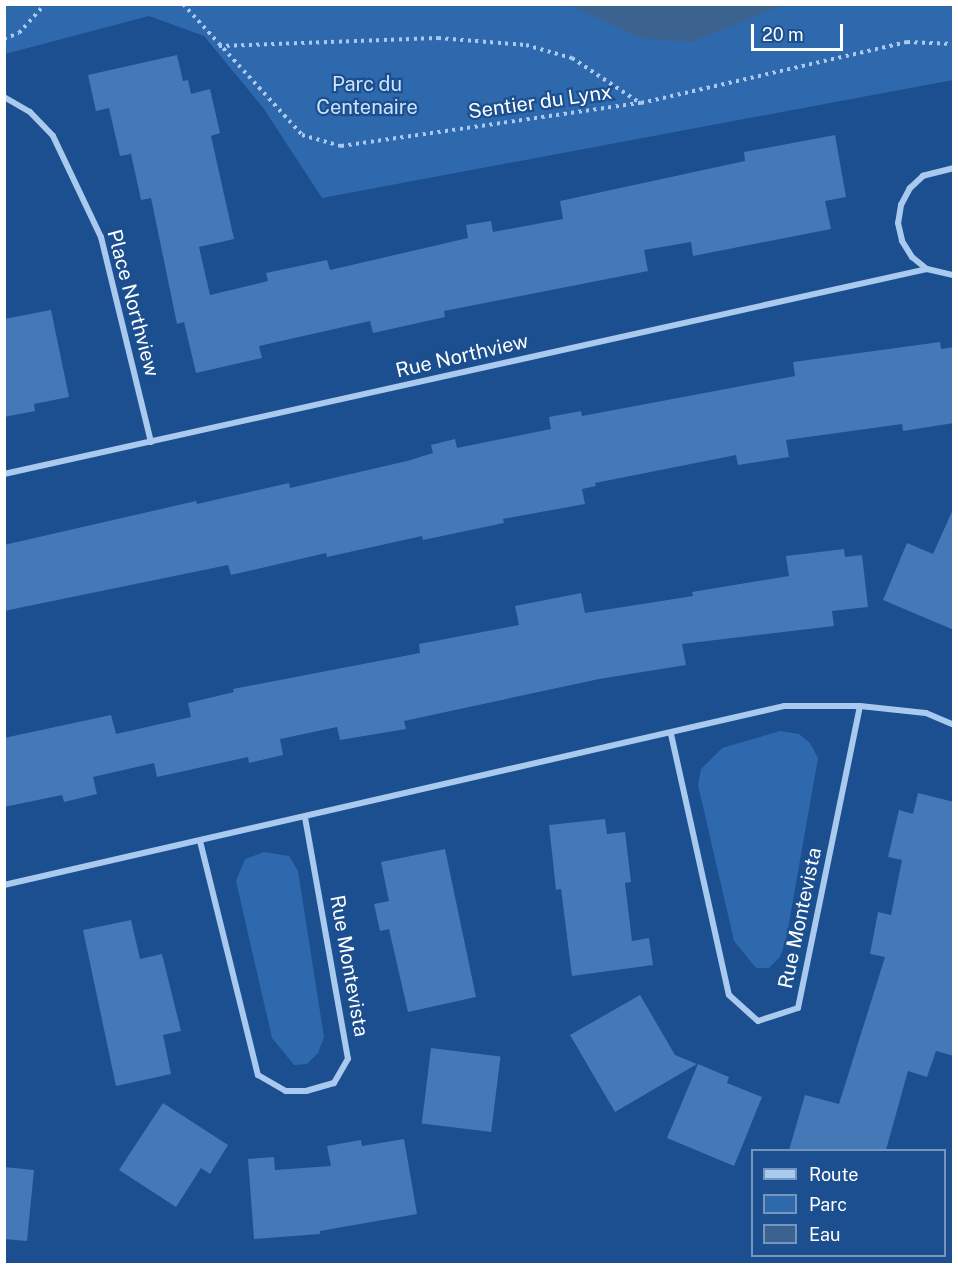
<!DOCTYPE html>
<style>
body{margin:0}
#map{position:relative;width:958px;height:1269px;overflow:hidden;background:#1b4f8f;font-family:"Public Sans",sans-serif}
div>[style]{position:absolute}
.green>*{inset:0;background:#2e69ad}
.water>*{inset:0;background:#3c6290}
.building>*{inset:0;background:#4478b7;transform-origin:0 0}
.path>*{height:4px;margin-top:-2px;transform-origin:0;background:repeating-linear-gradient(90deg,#a9c9ee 0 3px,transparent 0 7.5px)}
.minor>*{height:6px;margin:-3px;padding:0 3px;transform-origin:3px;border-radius:3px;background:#a9c9ee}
span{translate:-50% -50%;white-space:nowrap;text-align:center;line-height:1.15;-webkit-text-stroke:4.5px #1b4f8f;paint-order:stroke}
.park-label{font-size:20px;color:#cfe3fa}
.street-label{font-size:20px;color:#fff}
.frame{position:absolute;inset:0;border:6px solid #fff;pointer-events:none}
.legend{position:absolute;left:751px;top:1149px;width:195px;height:108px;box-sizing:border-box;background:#1b4f8f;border:2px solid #7695bc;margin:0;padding:8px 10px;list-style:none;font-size:18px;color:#fff}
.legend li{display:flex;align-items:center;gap:12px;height:30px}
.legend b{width:30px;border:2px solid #7695bc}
.scale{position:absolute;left:751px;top:24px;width:92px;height:27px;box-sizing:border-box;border:3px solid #fff;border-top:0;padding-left:8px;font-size:18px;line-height:21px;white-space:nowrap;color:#fff;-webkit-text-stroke:4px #1b4f8f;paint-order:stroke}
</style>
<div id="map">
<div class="green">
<div style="clip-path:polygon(4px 5px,953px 5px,953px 80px,322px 198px,264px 109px,204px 36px,149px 16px,5px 54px)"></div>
<div style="clip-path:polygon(780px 731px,799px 734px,810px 743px,818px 758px,786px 940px,780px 957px,769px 968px,756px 968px,734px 941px,698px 785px,701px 769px,722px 748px)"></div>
<div style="clip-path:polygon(264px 852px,289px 856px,298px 871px,324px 1037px,318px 1053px,307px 1064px,294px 1065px,272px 1038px,236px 881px,245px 859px)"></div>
</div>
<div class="water">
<div style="clip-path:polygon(570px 5px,570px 4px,783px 5px,692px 42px,640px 38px)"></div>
</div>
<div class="building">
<div style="clip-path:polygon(177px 55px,183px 81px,188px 80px,191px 94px,210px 89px,220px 133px,211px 136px,234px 239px,199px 247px,210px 295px,268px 281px,266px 273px,327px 260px,330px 270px,468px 238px,466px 225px,491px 221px,493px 232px,563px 219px,560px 201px,745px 161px,744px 152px,835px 135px,846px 197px,825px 201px,831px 229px,693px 256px,691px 242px,644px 250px,648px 271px,444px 311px,445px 317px,373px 333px,370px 321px,259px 346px,262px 358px,196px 373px,184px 322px,177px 324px,151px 198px,141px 200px,131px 154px,120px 156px,109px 108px,96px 111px,88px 75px)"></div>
<div style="clip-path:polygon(51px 310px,69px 397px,34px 404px,35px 411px,4px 417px,4px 319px)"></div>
<div style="clip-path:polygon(940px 342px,941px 349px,954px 347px,954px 423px,903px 431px,902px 424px,786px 440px,789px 457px,738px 465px,736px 455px,595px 483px,596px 486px,582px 489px,585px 504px,503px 519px,504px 523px,423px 540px,422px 536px,327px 557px,326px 553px,231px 575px,228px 565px,4px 611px,4px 545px,196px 501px,197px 504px,289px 483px,290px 488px,407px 461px,433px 453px,431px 445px,455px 439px,457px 448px,551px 429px,549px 417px,581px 411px,582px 416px,795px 376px,793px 362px)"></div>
<div style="clip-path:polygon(954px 507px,954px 630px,883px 600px,907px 543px,933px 554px)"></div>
<div style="clip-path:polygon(844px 549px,845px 557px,862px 555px,868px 607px,832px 611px,834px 626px,682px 644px,686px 665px,599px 679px,404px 721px,406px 729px,340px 740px,337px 727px,280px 739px,283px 755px,249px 763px,248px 757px,157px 777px,154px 763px,93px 777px,97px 794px,64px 802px,62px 795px,4px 807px,4px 738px,111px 715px,116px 734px,191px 717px,188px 703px,234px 692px,233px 689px,420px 653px,419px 644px,519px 625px,515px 606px,581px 593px,585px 613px,693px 596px,692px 592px,789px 576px,786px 556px)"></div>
<div style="clip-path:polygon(918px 793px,954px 802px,954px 1056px,936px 1051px,927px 1077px,908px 1071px,886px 1150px,789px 1150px,805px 1095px,839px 1104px,885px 957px,870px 954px,878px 912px,891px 915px,902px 860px,888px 857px,899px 810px,913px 814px)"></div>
<div style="clip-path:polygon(605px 819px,607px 834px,625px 832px,631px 882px,625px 883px,632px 941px,649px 938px,653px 965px,572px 976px,561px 889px,556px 890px,549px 825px)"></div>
<div style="clip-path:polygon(445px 849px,476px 997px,408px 1012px,389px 929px,380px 931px,374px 904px,389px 901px,381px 862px)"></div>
<div style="clip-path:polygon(131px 920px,140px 959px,162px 954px,181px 1031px,163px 1035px,171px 1074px,116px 1086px,83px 930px)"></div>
<div style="clip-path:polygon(640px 995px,675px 1055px,697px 1064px,615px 1112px,570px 1035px)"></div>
<div style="left:431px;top:1048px;width:70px;height:76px;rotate:7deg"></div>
<div style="clip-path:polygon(698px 1064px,729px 1077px,727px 1083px,762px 1097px,734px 1166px,667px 1138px)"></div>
<div style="clip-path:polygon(163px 1103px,228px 1145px,210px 1174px,201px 1168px,176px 1207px,119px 1170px)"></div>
<div style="clip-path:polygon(404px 1139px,417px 1214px,320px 1231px,320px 1234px,254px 1239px,248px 1159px,274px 1157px,275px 1170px,331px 1166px,327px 1146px,361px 1140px,362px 1146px)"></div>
<div style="clip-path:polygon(4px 1167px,34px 1170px,27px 1241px,4px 1239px)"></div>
</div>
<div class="path">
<div style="left:183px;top:4px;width:177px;rotate:47.7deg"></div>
<div style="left:302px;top:135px;width:41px;rotate:15.8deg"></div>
<div style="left:341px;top:146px;width:303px;rotate:-8.2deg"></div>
<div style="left:641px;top:103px;width:273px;rotate:-12.9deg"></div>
<div style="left:907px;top:42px;width:47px;rotate:2.4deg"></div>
<div style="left:4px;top:39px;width:16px;rotate:-22deg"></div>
<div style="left:19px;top:33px;width:39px;rotate:-48deg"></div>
<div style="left:219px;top:46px;width:219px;rotate:-2.1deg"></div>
<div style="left:438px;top:38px;width:88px;rotate:4.5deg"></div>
<div style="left:526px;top:45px;width:48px;rotate:15.8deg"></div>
<div style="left:572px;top:58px;width:82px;rotate:33.5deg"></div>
</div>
<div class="minor">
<div style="left:4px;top:97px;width:30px;rotate:30deg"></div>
<div style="left:30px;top:112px;width:33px;rotate:46deg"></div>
<div style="left:53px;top:136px;width:112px;rotate:64.6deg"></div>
<div style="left:101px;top:237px;width:211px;rotate:76.3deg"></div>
<div style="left:954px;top:168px;width:32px;rotate:166deg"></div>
<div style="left:923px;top:176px;width:18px;rotate:137deg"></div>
<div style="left:910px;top:188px;width:19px;rotate:118deg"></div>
<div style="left:901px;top:205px;width:18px;rotate:99deg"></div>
<div style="left:898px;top:223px;width:18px;rotate:77deg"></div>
<div style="left:902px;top:241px;width:19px;rotate:58deg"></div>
<div style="left:912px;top:257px;width:19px;rotate:39deg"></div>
<div style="left:927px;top:269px;width:28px;rotate:13deg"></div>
<div style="left:4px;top:474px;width:945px;rotate:-12.52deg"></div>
<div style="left:671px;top:734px;width:267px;rotate:77.5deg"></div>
<div style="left:729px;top:995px;width:39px;rotate:42deg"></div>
<div style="left:758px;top:1021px;width:42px;rotate:-18deg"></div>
<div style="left:798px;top:1008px;width:308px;rotate:-78.4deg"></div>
<div style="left:200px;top:841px;width:241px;rotate:76.1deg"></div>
<div style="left:258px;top:1075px;width:32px;rotate:30deg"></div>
<div style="left:286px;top:1091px;width:20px"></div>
<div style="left:306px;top:1091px;width:29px;rotate:-16deg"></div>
<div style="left:334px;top:1083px;width:28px;rotate:-60deg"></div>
<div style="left:348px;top:1059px;width:246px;rotate:-100.1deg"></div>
<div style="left:4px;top:885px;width:800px;rotate:-12.92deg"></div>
<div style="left:784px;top:706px;width:76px"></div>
<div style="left:860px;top:706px;width:66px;rotate:6.1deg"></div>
<div style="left:926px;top:713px;width:30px;rotate:23deg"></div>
</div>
<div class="park-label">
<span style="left:367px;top:96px">Parc du<br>Centenaire</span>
</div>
<div class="street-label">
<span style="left:540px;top:102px;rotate:-8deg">Sentier du Lynx</span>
<span style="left:133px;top:303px;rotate:75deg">Place Northview</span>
<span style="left:462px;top:356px;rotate:-13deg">Rue Northview</span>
<span style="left:800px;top:918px;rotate:-78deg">Rue Montevista</span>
<span style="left:349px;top:966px;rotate:80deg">Rue Montevista</span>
</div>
<div class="frame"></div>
<ul class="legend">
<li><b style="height:8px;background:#a9c9ee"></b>Route</li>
<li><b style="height:16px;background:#2e69ad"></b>Parc</li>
<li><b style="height:16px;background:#3c6290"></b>Eau</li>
</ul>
<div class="scale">20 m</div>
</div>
